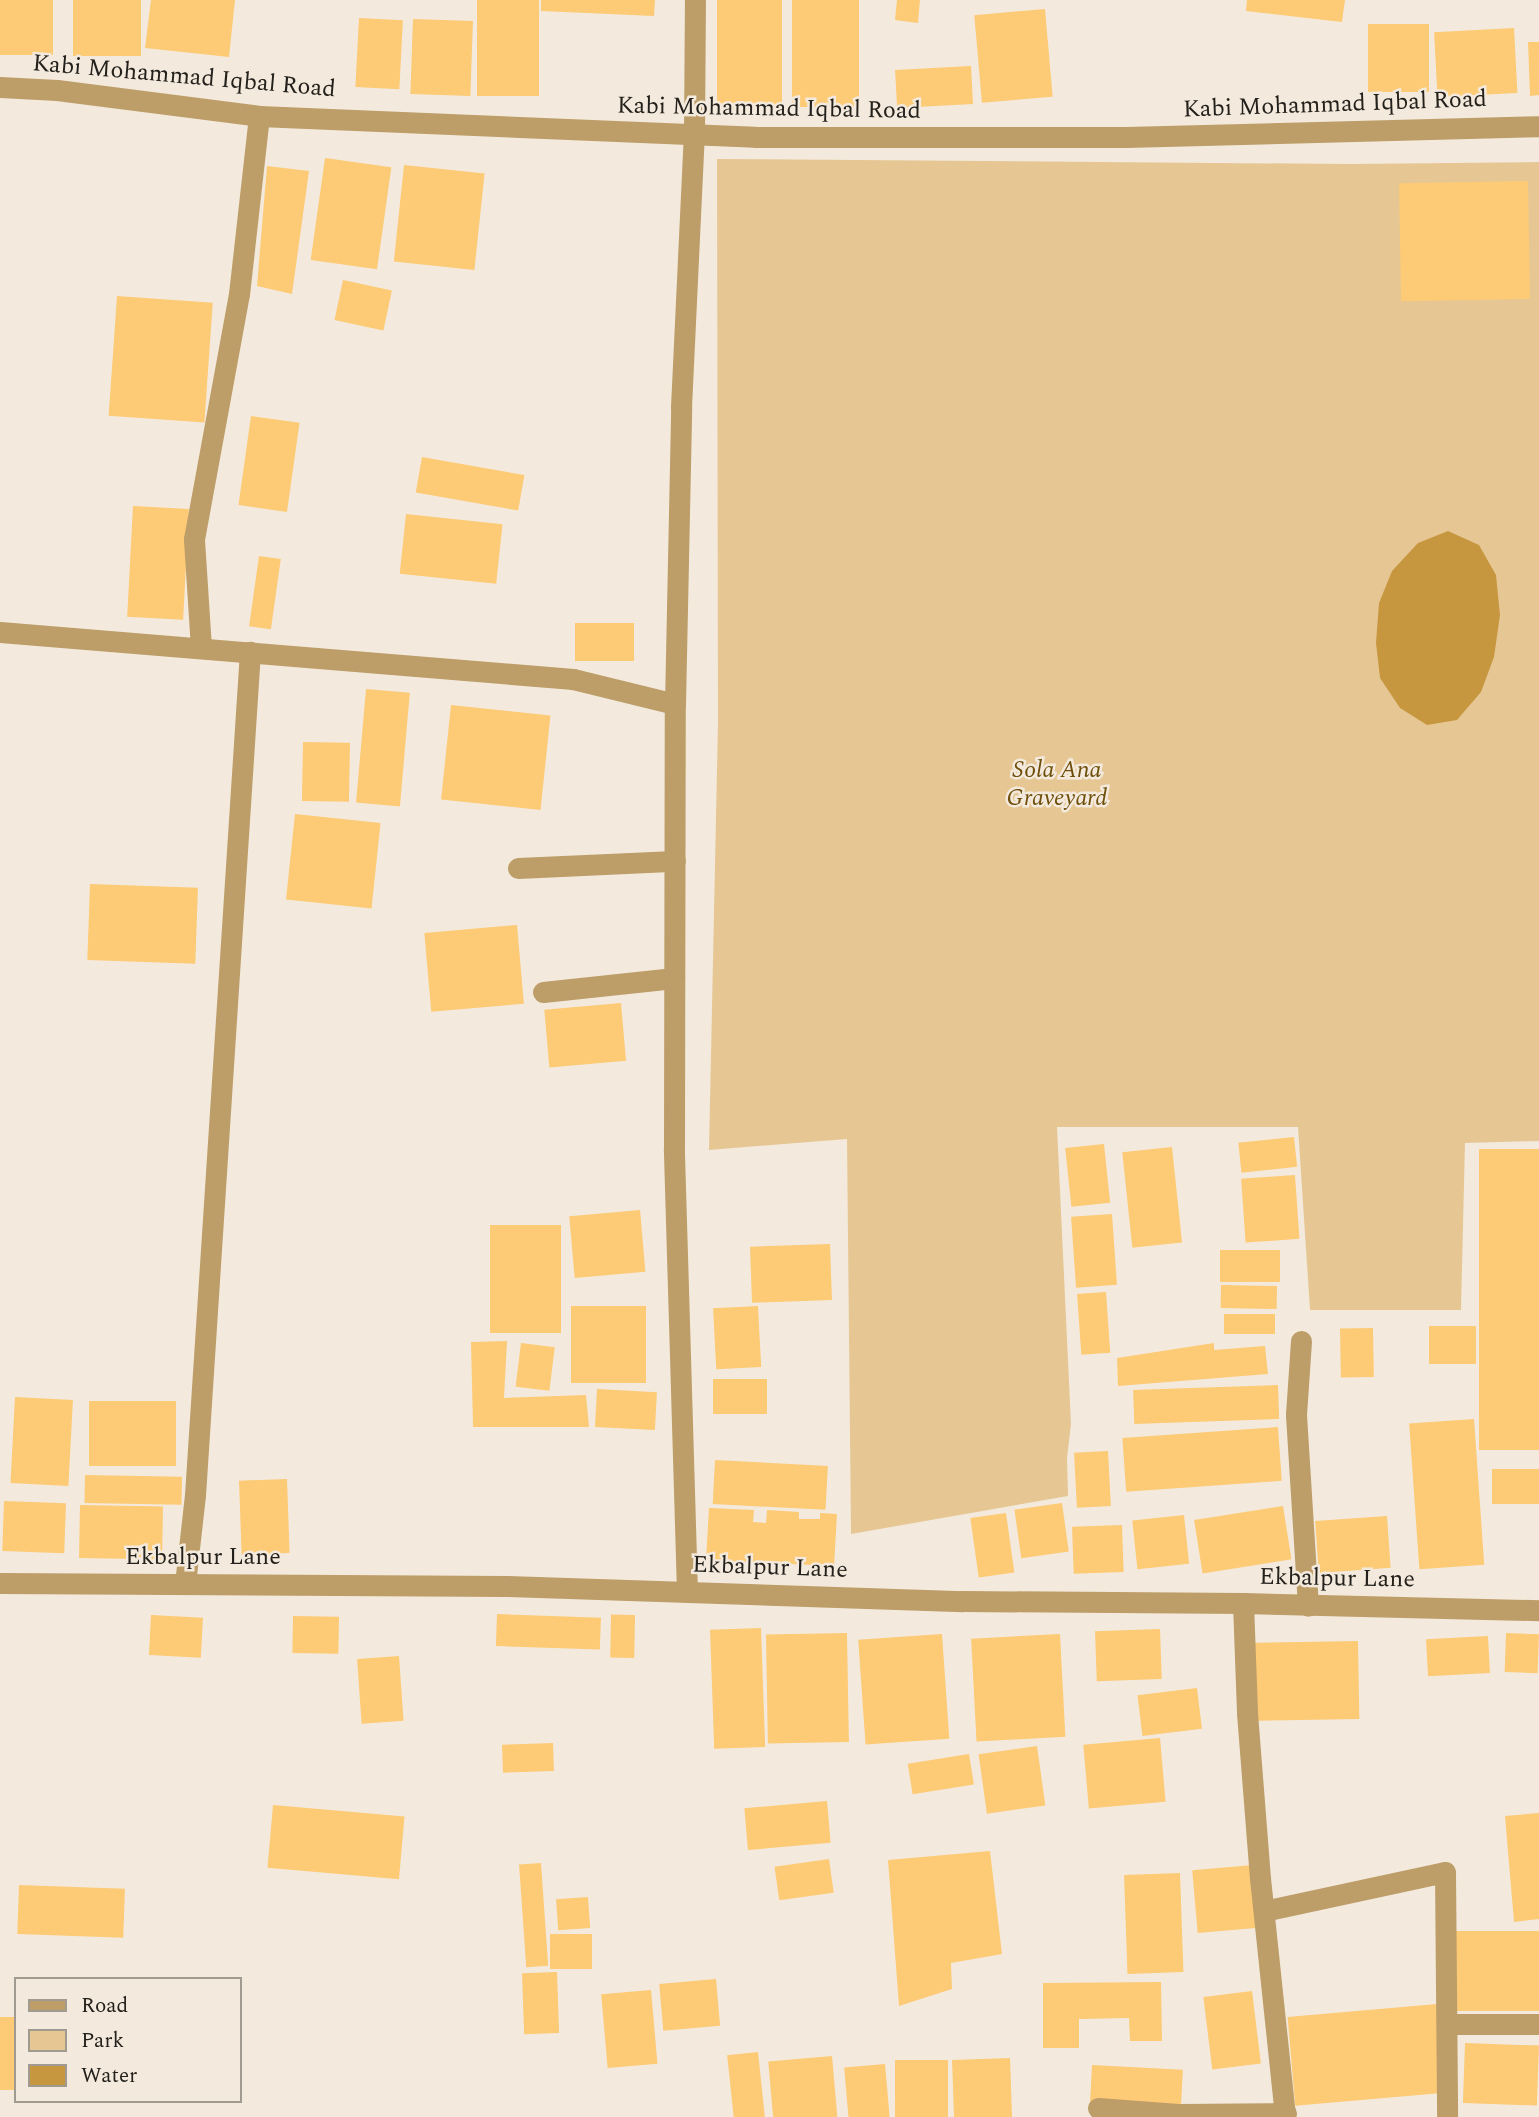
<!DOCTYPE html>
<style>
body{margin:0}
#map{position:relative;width:1539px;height:2117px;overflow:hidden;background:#f3eadd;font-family:Spectral,serif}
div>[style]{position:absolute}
.green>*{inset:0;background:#e6c794}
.water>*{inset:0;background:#c79740}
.building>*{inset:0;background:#fdca75;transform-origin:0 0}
.minor>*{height:21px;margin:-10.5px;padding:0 10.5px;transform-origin:10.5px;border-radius:10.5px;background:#bd9d68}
span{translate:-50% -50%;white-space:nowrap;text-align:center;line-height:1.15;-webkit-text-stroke:5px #f3eadd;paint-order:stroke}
.street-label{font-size:24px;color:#24211c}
.park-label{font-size:24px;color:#6e4e08;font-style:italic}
.legend{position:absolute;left:14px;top:1977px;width:228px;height:126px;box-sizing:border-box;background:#f3eadd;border:2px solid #a09a90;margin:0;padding:9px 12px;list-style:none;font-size:21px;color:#24211c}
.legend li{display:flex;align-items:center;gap:14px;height:35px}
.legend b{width:35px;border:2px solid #a09a90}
</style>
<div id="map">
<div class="green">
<div style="clip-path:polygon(717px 159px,1351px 164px,1539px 162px,1539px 1141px,1465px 1143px,1461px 1310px,1310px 1310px,1298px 1127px,1057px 1127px,1071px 1424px,1067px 1458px,1068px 1496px,851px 1534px,847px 1139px,709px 1150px,718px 722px)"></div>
</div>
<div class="water">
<div style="clip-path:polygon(1448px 531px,1479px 545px,1496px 575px,1500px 615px,1494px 657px,1481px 692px,1457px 720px,1427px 725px,1400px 708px,1380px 678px,1376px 643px,1379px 603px,1392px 571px,1418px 543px)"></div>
</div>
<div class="building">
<div style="left:0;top:0;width:53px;height:55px"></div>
<div style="left:73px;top:0;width:68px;height:56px"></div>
<div style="clip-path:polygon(151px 0,235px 0,229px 57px,145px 48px)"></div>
<div style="left:477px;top:0;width:62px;height:96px"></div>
<div style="clip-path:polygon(541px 0,655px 0,654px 16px,541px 11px)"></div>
<div style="left:717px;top:0;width:65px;height:110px"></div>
<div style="left:792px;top:0;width:67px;height:107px"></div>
<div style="clip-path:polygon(897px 0,920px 0,918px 23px,895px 20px)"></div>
<div style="clip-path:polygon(1247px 0,1345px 0,1342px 22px,1246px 11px)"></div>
<div style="left:1045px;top:9px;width:88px;height:71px;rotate:85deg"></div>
<div style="left:359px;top:18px;width:44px;height:69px;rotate:3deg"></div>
<div style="left:413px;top:19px;width:60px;height:75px;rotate:2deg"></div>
<div style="left:1368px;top:24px;width:61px;height:68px"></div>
<div style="left:1514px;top:28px;width:65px;height:80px;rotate:87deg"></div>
<div style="clip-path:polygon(1528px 42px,1539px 42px,1539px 95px,1530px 96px)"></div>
<div style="left:971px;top:66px;width:38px;height:76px;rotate:87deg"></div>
<div style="left:325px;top:158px;width:67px;height:103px;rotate:8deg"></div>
<div style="left:404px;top:165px;width:81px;height:97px;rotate:6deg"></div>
<div style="clip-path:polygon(267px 166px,309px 171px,292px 294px,257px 286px)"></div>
<div style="left:1528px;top:181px;width:118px;height:129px;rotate:89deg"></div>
<div style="left:343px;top:280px;width:50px;height:41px;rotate:12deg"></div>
<div style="left:117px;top:296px;width:96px;height:120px;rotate:4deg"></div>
<div style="left:251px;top:416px;width:49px;height:90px;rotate:8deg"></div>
<div style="left:422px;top:457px;width:104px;height:36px;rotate:10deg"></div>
<div style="left:133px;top:506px;width:56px;height:111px;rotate:3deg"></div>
<div style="left:406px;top:514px;width:97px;height:60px;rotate:6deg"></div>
<div style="left:259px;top:556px;width:22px;height:71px;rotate:8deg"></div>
<div style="left:575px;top:623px;width:59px;height:38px"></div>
<div style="left:366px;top:689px;width:44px;height:114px;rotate:5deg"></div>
<div style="left:451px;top:705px;width:100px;height:95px;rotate:6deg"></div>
<div style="left:303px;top:742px;width:47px;height:59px;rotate:1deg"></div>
<div style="left:295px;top:814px;width:86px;height:86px;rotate:6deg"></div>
<div style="left:90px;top:884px;width:108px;height:76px;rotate:2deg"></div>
<div style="left:517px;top:925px;width:79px;height:93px;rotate:85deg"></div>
<div style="left:621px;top:1003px;width:58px;height:77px;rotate:85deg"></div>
<div style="left:1294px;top:1137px;width:30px;height:56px;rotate:84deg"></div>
<div style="left:1104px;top:1144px;width:59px;height:39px;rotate:84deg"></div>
<div style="left:1172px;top:1147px;width:96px;height:50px;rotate:84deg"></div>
<div style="left:1539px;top:1149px;width:301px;height:60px;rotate:90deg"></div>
<div style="left:1295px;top:1175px;width:64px;height:54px;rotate:86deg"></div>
<div style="left:640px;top:1210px;width:62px;height:71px;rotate:85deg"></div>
<div style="left:1112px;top:1214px;width:71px;height:41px;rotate:86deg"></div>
<div style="left:490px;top:1225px;width:71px;height:108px"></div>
<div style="left:830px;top:1244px;width:56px;height:80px;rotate:88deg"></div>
<div style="left:1220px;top:1250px;width:60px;height:32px"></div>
<div style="left:1221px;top:1285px;width:56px;height:23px;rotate:1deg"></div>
<div style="left:1106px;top:1292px;width:61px;height:29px;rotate:86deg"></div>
<div style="left:646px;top:1306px;width:77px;height:75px;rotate:90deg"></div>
<div style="left:758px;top:1306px;width:61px;height:45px;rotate:87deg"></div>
<div style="left:1224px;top:1314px;width:51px;height:20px"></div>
<div style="left:1476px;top:1326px;width:38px;height:47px;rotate:90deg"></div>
<div style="left:1373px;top:1328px;width:49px;height:33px;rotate:89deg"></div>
<div style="clip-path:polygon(507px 1341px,504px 1398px,586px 1395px,589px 1427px,473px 1427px,471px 1342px)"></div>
<div style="left:521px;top:1343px;width:34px;height:44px;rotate:7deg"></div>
<div style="clip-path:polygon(1214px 1343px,1214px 1350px,1265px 1346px,1268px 1374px,1118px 1386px,1117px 1358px)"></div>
<div style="left:713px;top:1379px;width:54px;height:35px"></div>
<div style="left:1278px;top:1385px;width:34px;height:145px;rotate:88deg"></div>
<div style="left:597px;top:1389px;width:60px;height:38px;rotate:3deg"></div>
<div style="left:15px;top:1397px;width:58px;height:86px;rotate:3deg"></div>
<div style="left:89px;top:1401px;width:87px;height:65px"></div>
<div style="left:1474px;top:1419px;width:146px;height:65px;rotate:86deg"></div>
<div style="left:1278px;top:1427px;width:54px;height:156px;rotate:86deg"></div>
<div style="left:1108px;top:1451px;width:55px;height:34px;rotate:87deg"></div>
<div style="left:715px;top:1460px;width:113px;height:44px;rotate:3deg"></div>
<div style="left:1539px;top:1469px;width:35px;height:47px;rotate:90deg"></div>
<div style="left:85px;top:1475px;width:97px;height:28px;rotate:1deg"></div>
<div style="left:287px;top:1479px;width:74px;height:48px;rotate:88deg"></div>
<div style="left:4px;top:1501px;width:62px;height:50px;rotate:2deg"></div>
<div style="left:1062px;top:1503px;width:49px;height:48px;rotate:82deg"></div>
<div style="left:80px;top:1505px;width:83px;height:53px;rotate:1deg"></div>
<div style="left:1283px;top:1506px;width:54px;height:90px;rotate:81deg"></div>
<div style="clip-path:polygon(709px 1508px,754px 1510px,753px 1522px,766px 1523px,767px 1510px,799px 1512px,799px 1519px,820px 1519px,820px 1513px,837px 1514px,834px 1566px,706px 1560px)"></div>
<div style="left:1006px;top:1513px;width:60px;height:36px;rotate:82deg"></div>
<div style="left:1184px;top:1515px;width:49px;height:52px;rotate:84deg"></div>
<div style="left:1387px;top:1516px;width:52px;height:72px;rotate:86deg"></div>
<div style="left:1122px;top:1525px;width:47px;height:50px;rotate:88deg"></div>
<div style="left:497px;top:1614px;width:104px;height:32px;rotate:2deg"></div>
<div style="left:151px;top:1615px;width:52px;height:40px;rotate:3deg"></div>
<div style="left:635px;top:1615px;width:43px;height:24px;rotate:91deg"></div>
<div style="left:293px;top:1616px;width:46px;height:37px;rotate:1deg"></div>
<div style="left:761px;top:1628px;width:119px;height:51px;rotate:88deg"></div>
<div style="left:1160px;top:1629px;width:50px;height:65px;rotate:88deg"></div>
<div style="left:847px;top:1633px;width:109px;height:81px;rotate:89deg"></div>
<div style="left:1506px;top:1633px;width:33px;height:39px;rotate:2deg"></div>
<div style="left:942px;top:1634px;width:105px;height:84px;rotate:86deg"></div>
<div style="left:1060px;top:1634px;width:103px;height:89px;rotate:87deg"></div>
<div style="left:1488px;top:1636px;width:37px;height:62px;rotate:87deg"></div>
<div style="left:1358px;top:1641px;width:78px;height:104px;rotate:89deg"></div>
<div style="left:399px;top:1656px;width:65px;height:42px;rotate:86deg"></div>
<div style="left:1197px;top:1688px;width:41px;height:60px;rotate:83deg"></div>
<div style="left:1160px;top:1738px;width:64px;height:77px;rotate:85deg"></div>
<div style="left:553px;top:1743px;width:28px;height:51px;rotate:88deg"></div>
<div style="left:1037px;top:1746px;width:60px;height:59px;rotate:82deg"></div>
<div style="left:969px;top:1754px;width:31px;height:62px;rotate:81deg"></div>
<div style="left:827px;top:1801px;width:42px;height:83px;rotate:85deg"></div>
<div style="left:273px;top:1805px;width:132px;height:63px;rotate:5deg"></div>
<div style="clip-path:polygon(1539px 1813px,1539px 1919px,1514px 1922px,1505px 1816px)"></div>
<div style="clip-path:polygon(990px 1851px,1002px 1954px,951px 1963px,952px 1989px,899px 2006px,888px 1860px)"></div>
<div style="left:829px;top:1859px;width:34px;height:55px;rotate:82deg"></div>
<div style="left:541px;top:1863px;width:103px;height:22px;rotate:86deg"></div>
<div style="left:1253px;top:1865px;width:63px;height:61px;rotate:85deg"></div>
<div style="left:1180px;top:1873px;width:99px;height:56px;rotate:88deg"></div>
<div style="left:19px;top:1885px;width:106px;height:49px;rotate:2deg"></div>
<div style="left:588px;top:1897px;width:31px;height:32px;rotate:86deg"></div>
<div style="left:1539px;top:1931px;width:80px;height:86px;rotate:90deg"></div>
<div style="left:550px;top:1934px;width:42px;height:35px"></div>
<div style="left:557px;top:1972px;width:61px;height:35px;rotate:88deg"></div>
<div style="left:716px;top:1979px;width:47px;height:57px;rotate:85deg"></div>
<div style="clip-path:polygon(1161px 1982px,1162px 2041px,1130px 2041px,1129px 2018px,1079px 2019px,1079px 2048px,1043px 2048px,1043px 1983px)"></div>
<div style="left:651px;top:1990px;width:74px;height:50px;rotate:85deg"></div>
<div style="left:1252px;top:1991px;width:73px;height:49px;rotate:83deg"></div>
<div style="left:1437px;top:2004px;width:89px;height:150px;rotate:85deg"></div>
<div style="left:0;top:2017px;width:16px;height:73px"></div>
<div style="left:1465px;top:2043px;width:74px;height:60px;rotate:2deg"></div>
<div style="left:758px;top:2052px;width:65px;height:31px;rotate:84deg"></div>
<div style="left:832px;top:2056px;width:61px;height:64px;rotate:85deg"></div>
<div style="left:1010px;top:2058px;width:59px;height:58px;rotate:88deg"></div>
<div style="left:948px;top:2060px;width:57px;height:53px;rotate:90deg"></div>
<div style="left:885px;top:2064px;width:53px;height:41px;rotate:85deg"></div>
<div style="left:1092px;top:2065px;width:91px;height:39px;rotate:3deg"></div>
</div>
<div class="minor">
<div style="left:0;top:87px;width:57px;rotate:3deg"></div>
<div style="left:57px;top:90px;width:204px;rotate:7.3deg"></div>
<div style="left:259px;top:116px;width:496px;rotate:2.4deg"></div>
<div style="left:755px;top:137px;width:371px"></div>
<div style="left:1126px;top:137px;width:413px;rotate:-1.5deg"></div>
<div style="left:0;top:632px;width:575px;rotate:4.69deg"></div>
<div style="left:573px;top:679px;width:105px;rotate:13.8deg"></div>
<div style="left:201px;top:648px;width:109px;rotate:-93.7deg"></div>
<div style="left:194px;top:539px;width:249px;rotate:-79.6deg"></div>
<div style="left:239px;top:294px;width:179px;rotate:-83.6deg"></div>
<div style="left:518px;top:868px;width:157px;rotate:-2.6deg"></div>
<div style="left:543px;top:992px;width:132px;rotate:-6.1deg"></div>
<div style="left:1301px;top:1341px;width:74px;rotate:93.9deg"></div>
<div style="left:1296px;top:1415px;width:191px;rotate:86.4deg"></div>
<div style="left:0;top:1583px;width:506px;rotate:0.34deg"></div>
<div style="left:506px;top:1586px;width:457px;rotate:1.9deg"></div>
<div style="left:963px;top:1601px;width:280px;rotate:0.4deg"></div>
<div style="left:1243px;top:1603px;width:296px;rotate:1.4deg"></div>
<div style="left:185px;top:1584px;width:90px;rotate:-83.6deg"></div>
<div style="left:195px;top:1495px;width:845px;rotate:-86.27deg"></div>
<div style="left:687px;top:1592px;width:444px;rotate:-91.7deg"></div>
<div style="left:674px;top:1148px;width:444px;rotate:-89.9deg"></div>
<div style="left:675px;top:704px;width:297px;rotate:-88.8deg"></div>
<div style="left:681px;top:407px;width:271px;rotate:-87.3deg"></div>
<div style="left:694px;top:136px;width:136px;rotate:-89.6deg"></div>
<div style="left:1243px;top:1603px;width:110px;rotate:87.9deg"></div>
<div style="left:1247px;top:1713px;width:166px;rotate:85.5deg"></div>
<div style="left:1260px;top:1878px;width:240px;rotate:84deg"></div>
<div style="left:1264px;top:1911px;width:185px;rotate:-12.2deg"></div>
<div style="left:1445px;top:1872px;width:245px;rotate:89.5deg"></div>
<div style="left:1447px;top:2024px;width:92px"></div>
<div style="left:1098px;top:2108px;width:80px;rotate:4.3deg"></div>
<div style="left:1178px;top:2114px;width:108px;rotate:-0.5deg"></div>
</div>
<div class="street-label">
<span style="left:184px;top:77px;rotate:5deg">Kabi Mohammad Iqbal Road</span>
<span style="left:1335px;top:105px;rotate:-2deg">Kabi Mohammad Iqbal Road</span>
<span style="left:769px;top:109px;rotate:1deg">Kabi Mohammad Iqbal Road</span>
<span style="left:203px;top:1558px">Ekbalpur Lane</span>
<span style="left:770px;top:1568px;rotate:2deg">Ekbalpur Lane</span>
<span style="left:1337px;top:1579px;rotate:1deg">Ekbalpur Lane</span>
</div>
<div class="park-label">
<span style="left:1057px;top:785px">Sola Ana<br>Graveyard</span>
</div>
<ul class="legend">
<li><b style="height:9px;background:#bd9d68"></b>Road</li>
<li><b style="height:19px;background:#e6c794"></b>Park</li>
<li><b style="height:19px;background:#c79740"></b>Water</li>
</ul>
</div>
